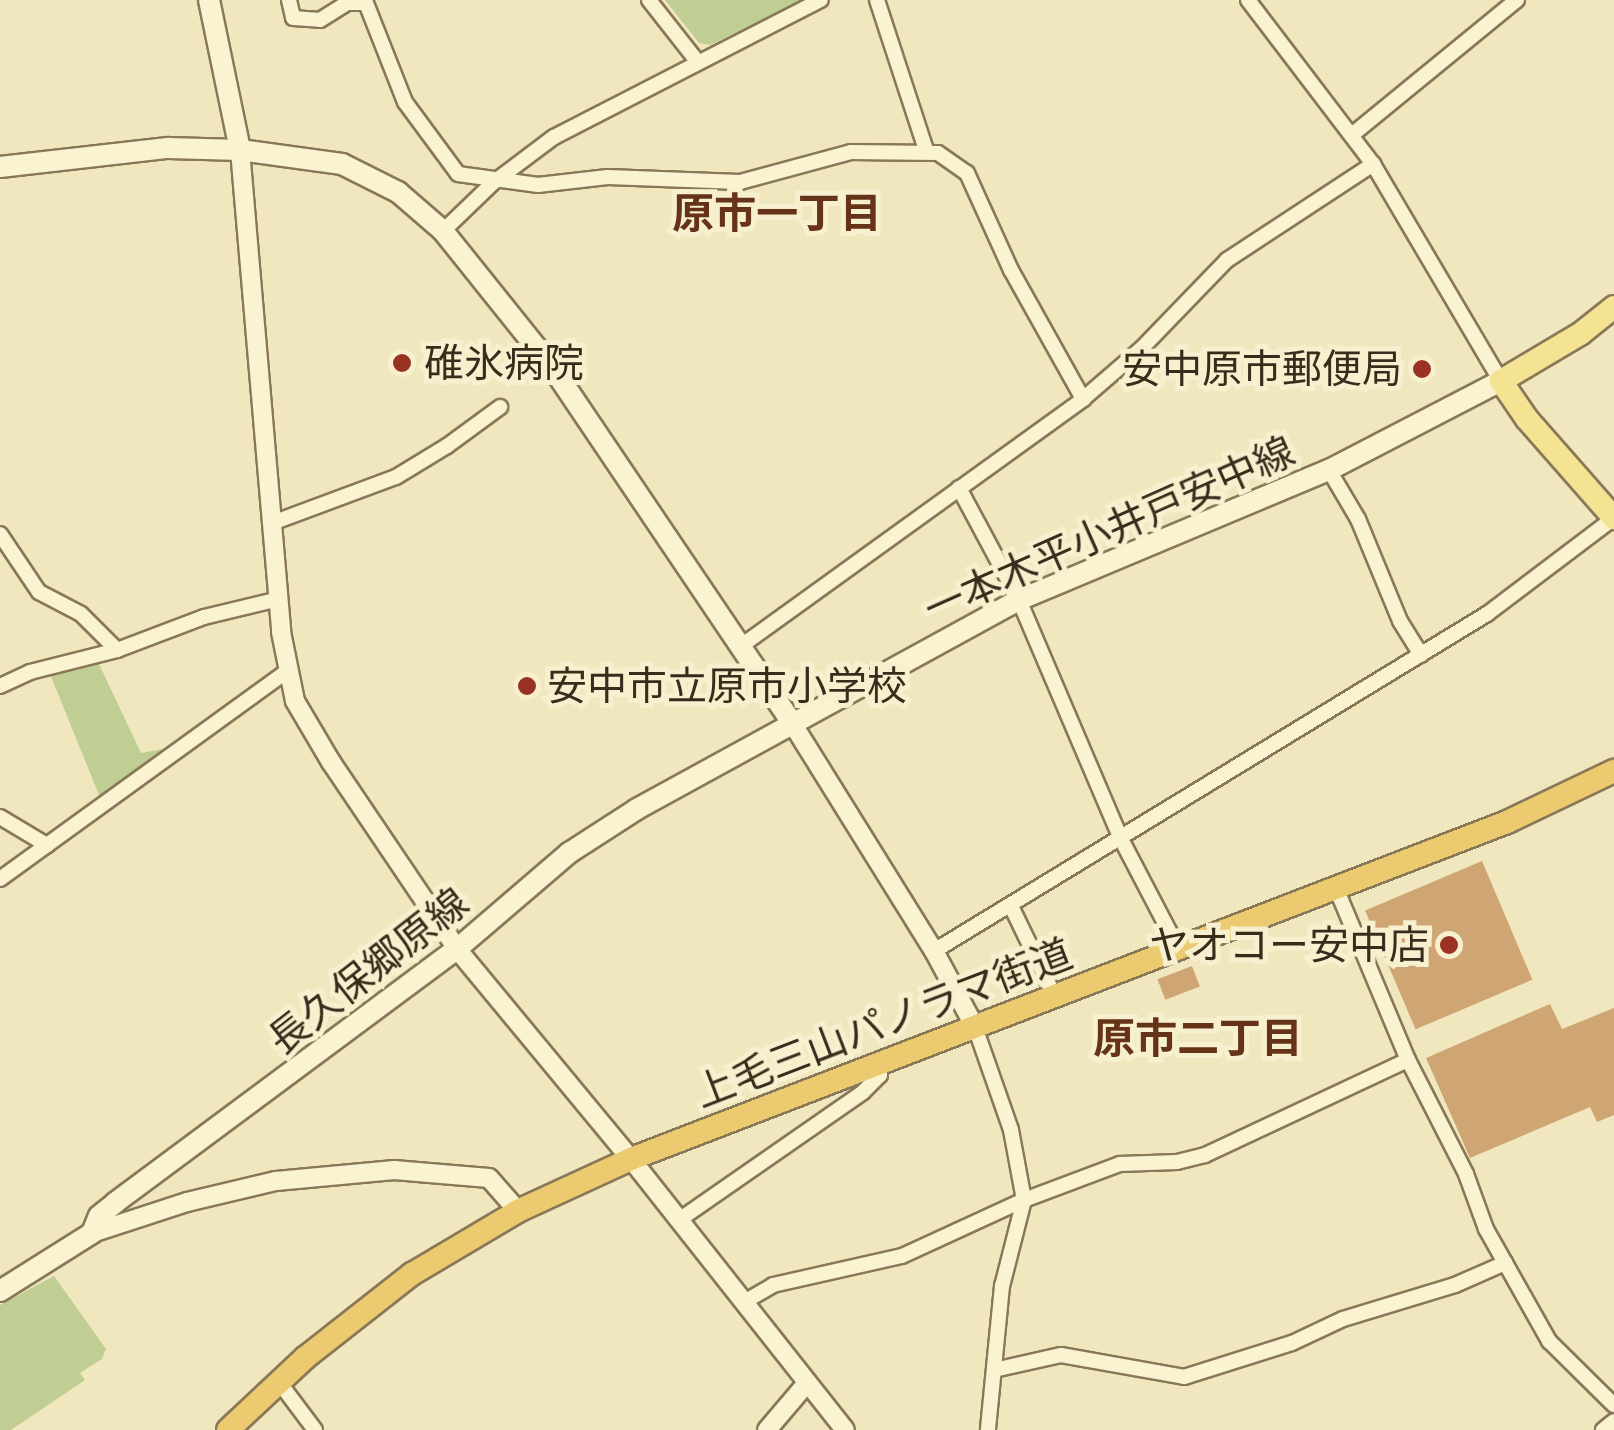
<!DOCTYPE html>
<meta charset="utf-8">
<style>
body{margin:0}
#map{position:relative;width:1614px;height:1430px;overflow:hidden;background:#f0e7bf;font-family:"Zilla Slab","Noto Sans JP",serif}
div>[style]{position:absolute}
.green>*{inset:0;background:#c0ce93}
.building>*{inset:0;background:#cfa573;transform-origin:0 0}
.roads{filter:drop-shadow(2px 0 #897857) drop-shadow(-2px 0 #897857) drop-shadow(0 2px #897857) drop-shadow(0 -2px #897857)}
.minor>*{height:14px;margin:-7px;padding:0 7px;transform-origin:7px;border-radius:7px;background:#faf3d2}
.tertiary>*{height:18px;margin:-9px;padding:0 9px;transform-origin:9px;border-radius:9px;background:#faf3d2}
.secondary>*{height:20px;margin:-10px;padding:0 10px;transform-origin:10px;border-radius:10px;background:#faf3d2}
.primary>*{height:22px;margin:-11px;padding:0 11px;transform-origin:11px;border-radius:11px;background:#f5e394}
.trunk>*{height:22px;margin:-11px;padding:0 11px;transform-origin:11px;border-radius:11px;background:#eccb70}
.dots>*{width:28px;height:28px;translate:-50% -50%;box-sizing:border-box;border:5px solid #f7f0cf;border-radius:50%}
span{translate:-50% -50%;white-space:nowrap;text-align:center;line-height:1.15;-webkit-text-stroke:10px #f7f0cf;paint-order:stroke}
.poi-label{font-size:40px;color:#382d1c}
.left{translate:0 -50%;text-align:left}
.right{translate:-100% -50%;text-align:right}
.street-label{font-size:40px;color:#382d1c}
.neighbourhood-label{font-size:42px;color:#663319;font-weight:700}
</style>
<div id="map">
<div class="green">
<div style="clip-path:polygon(665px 0,804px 0,710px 45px,699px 43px)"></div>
<div style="clip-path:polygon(98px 662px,141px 753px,174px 747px,101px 800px,50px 674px)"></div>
<div style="clip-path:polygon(54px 1276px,106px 1349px,102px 1359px,80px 1373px,85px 1380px,11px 1430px,0 1430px,0 1305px)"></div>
</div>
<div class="building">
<div style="left:1482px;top:861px;width:129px;height:127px;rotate:67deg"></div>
<div style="left:1192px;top:966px;width:22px;height:37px;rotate:69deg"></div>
<div style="clip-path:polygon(1550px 1004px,1562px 1029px,1614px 1008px,1614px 1115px,1597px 1122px,1590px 1107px,1470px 1158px,1426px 1058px)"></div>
</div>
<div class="roads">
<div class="minor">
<div style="left:289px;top:0;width:18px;rotate:77deg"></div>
<div style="left:293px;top:18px;width:27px;rotate:4deg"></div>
<div style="left:320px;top:20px;width:32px;rotate:-32deg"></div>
<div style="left:347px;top:3px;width:19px"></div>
<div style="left:366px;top:3px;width:106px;rotate:68.5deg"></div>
<div style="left:405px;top:102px;width:89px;rotate:53.6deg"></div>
<div style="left:458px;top:174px;width:81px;rotate:7.8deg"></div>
<div style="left:538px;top:185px;width:70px;rotate:-6.5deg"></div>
<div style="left:608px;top:177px;width:132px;rotate:2.2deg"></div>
<div style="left:740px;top:182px;width:115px;rotate:-15.1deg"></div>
<div style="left:851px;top:152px;width:87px;rotate:0.7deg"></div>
<div style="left:938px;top:153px;width:35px;rotate:35deg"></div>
<div style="left:967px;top:173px;width:107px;rotate:65.6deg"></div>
<div style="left:1011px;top:270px;width:148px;rotate:60.8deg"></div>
<div style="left:649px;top:0;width:78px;rotate:51.8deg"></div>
<div style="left:877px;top:0;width:158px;rotate:71.9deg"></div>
<div style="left:1248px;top:0;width:206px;rotate:52.7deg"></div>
<div style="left:1373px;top:164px;width:252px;rotate:59.5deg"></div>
<div style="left:1353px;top:134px;width:212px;rotate:-39.3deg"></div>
<div style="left:443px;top:231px;width:71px;rotate:-43.9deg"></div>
<div style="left:494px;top:182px;width:75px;rotate:-36.9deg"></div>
<div style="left:554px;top:137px;width:300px;rotate:-27.2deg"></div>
<div style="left:1329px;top:470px;width:57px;rotate:59.4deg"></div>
<div style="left:1358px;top:519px;width:110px;rotate:67.6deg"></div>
<div style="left:1400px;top:621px;width:40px;rotate:58deg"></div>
<div style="left:959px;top:488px;width:127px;rotate:61.8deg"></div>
<div style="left:1019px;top:600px;width:260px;rotate:66.9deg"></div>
<div style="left:1121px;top:839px;width:125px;rotate:62.4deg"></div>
<div style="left:272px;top:523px;width:132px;rotate:-20.4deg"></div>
<div style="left:396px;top:477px;width:60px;rotate:-31.3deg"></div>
<div style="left:447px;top:446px;width:66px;rotate:-36.3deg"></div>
<div style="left:0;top:534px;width:70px;rotate:56.1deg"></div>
<div style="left:39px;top:592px;width:47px;rotate:27.6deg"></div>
<div style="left:81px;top:614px;width:51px;rotate:45deg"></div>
<div style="left:741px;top:646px;width:422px;rotate:-35.8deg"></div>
<div style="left:1083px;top:399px;width:78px;rotate:-40.8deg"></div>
<div style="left:1142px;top:348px;width:122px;rotate:-46deg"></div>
<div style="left:1227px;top:260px;width:175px;rotate:-33.3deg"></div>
<div style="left:0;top:686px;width:33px;rotate:-25deg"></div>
<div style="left:30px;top:672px;width:90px;rotate:-14.2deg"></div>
<div style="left:117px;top:650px;width:93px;rotate:-20.8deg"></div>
<div style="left:204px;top:617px;width:77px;rotate:-13.5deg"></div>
<div style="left:0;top:817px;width:55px;rotate:30.8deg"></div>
<div style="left:0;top:879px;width:354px;rotate:-35.9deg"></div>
<div style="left:1336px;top:888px;width:186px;rotate:67.3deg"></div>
<div style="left:1408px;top:1060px;width:128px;rotate:63deg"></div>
<div style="left:1466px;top:1174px;width:59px;rotate:70deg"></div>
<div style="left:1486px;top:1229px;width:129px;rotate:60.6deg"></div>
<div style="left:1549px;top:1341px;width:91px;rotate:44.6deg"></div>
<div style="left:1011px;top:906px;width:101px;rotate:64.2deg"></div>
<div style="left:934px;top:951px;width:648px;rotate:-31.36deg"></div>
<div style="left:1487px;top:614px;width:159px;rotate:-37.1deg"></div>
<div style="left:975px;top:1027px;width:109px;rotate:70.7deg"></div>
<div style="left:1011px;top:1130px;width:71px;rotate:79.5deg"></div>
<div style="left:1024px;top:1200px;width:89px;rotate:104.3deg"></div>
<div style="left:1002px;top:1286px;width:145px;rotate:95.6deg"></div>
<div style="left:679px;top:1220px;width:224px;rotate:-34.8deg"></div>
<div style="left:863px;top:1092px;width:24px;rotate:-45deg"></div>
<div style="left:880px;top:1075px;width:11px;rotate:-117deg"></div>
<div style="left:744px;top:1302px;width:34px;rotate:-30deg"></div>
<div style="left:773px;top:1285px;width:132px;rotate:-12.7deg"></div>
<div style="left:902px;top:1256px;width:134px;rotate:-24.7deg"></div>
<div style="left:1024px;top:1200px;width:103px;rotate:-20.6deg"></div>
<div style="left:1120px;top:1164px;width:57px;rotate:-2deg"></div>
<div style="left:1177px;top:1162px;width:29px;rotate:-14deg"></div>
<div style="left:1205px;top:1155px;width:224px;rotate:-25.1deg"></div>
<div style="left:994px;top:1370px;width:69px;rotate:-12.6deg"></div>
<div style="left:1061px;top:1355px;width:125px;rotate:10.1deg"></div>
<div style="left:1184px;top:1377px;width:113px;rotate:-17.5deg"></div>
<div style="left:1292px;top:1343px;width:56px;rotate:-25.2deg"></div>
<div style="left:1343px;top:1319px;width:117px;rotate:-16.9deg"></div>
<div style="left:1455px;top:1285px;width:55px;rotate:-23.7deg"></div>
<div style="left:279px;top:1382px;width:60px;rotate:53.1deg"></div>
<div style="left:1603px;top:1430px;width:14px;rotate:-39deg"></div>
</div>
<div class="tertiary">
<div style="left:240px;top:150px;width:484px;rotate:85.1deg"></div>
<div style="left:281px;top:632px;width:70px;rotate:78.5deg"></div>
<div style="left:295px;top:701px;width:71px;rotate:59.5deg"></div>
<div style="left:331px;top:762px;width:225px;rotate:56deg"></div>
<div style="left:457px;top:949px;width:273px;rotate:50.4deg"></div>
<div style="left:631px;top:1159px;width:345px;rotate:51.7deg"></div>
<div style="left:792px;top:723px;width:269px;rotate:58.1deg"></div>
<div style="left:934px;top:951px;width:86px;rotate:61.7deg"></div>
<div style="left:92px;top:1233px;width:100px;rotate:-18.1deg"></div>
<div style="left:187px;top:1202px;width:91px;rotate:-13.3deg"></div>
<div style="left:276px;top:1181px;width:119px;rotate:-5.3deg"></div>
<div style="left:394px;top:1170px;width:95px;rotate:4.8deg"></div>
<div style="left:489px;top:1178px;width:44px;rotate:48.7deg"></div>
<div style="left:767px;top:1430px;width:62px;rotate:-49.6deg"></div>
</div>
<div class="secondary">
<div style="left:209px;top:0;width:153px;rotate:78.3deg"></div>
<div style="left:0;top:167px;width:169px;rotate:-6.5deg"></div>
<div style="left:168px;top:148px;width:72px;rotate:1.6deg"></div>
<div style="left:240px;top:150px;width:103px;rotate:7.8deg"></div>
<div style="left:342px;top:164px;width:63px;rotate:26.6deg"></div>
<div style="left:398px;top:192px;width:60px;rotate:40.9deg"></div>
<div style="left:443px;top:231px;width:174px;rotate:51.3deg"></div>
<div style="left:552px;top:367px;width:429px;rotate:56deg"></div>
<div style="left:0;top:1291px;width:109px;rotate:-32.2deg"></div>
<div style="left:92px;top:1233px;width:18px;rotate:-68deg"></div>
<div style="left:99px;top:1216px;width:22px;rotate:-39deg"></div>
<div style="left:116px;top:1202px;width:425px;rotate:-36.6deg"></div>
<div style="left:457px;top:949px;width:148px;rotate:-40.6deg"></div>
<div style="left:569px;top:853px;width:81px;rotate:-32.9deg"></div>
<div style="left:637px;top:809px;width:435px;rotate:-28.7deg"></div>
<div style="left:1019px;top:600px;width:336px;rotate:-22.8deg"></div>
<div style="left:1329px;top:470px;width:194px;rotate:-27.4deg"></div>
</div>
<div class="primary">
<div style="left:1614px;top:307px;width:43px;rotate:141.5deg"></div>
<div style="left:1580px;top:334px;width:92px;rotate:149.3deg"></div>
<div style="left:1501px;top:381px;width:46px;rotate:55.6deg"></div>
<div style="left:1527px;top:419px;width:132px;rotate:48.7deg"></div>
</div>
<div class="trunk">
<div style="left:228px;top:1430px;width:107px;rotate:-43.1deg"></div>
<div style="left:306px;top:1357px;width:135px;rotate:-38.1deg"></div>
<div style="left:412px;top:1274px;width:123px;rotate:-30.7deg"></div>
<div style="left:518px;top:1211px;width:124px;rotate:-24.7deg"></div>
<div style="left:631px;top:1159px;width:939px;rotate:-21.04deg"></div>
<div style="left:1507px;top:822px;width:119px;rotate:-25.5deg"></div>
</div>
</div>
<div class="dots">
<div style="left:402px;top:363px;background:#9a3224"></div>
<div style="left:1422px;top:369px;background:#9a3224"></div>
<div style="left:527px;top:686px;background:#9a3224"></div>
<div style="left:1449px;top:945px;background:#9a3224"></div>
</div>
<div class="poi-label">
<span class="left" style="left:424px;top:363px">碓氷病院</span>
<span class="right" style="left:1402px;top:369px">安中原市郵便局</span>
<span class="left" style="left:547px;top:686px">安中市立原市小学校</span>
<span class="right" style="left:1429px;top:945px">ヤオコー安中店</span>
</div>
<div class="street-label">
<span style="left:1109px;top:530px;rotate:-24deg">一本木平小井戸安中線</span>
<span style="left:368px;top:971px;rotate:-38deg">長久保郷原線</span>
<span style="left:883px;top:1023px;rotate:-21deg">上毛三山パノラマ街道</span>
</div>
<div class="neighbourhood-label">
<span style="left:777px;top:214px">原市一丁目</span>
<span style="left:1198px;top:1039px">原市二丁目</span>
</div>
</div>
